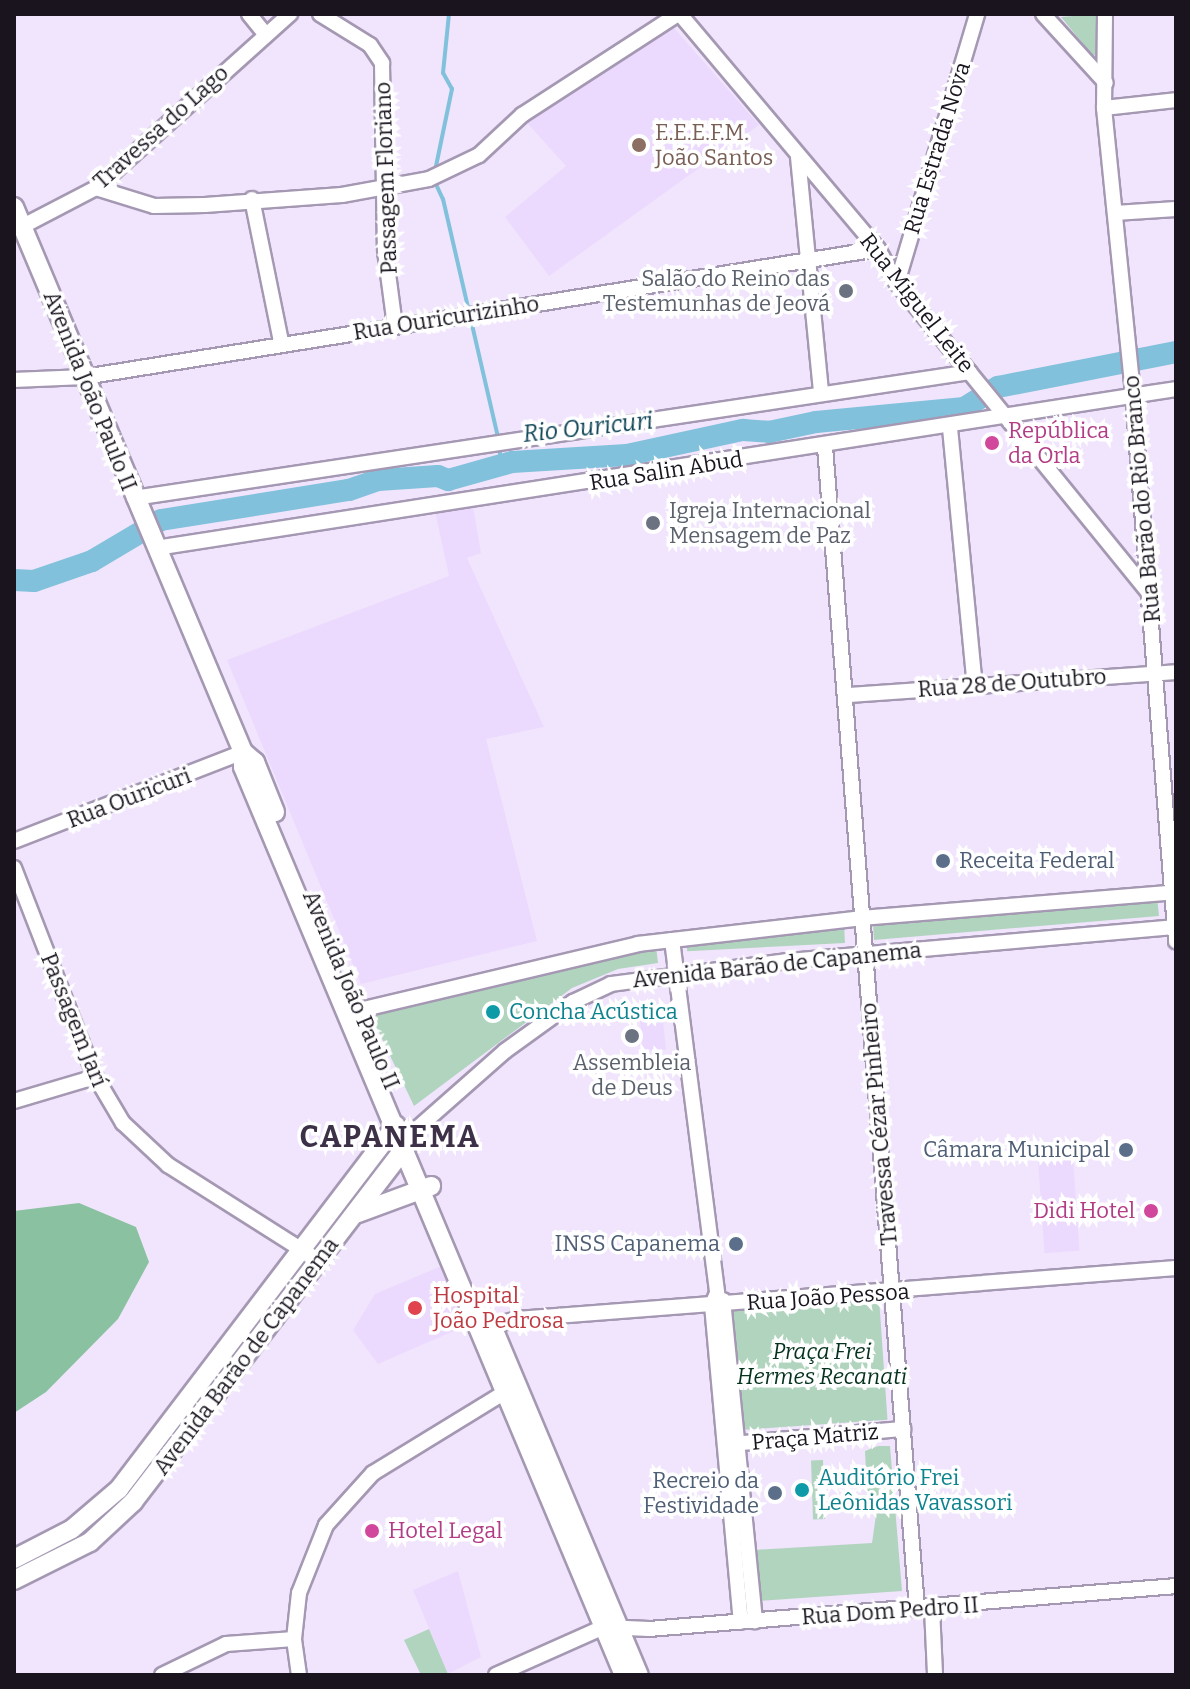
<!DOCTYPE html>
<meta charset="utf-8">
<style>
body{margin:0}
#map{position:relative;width:1190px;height:1689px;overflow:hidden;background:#f1e5fd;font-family:Bitter,serif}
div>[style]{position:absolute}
.built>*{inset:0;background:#ecdafe;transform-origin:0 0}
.green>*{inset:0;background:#b1d4be;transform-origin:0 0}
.forest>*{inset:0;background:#8ac1a0}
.stream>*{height:4px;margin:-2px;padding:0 2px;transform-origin:2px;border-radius:2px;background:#81c1db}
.river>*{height:22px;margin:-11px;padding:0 11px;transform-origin:11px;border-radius:11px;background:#81c1db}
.roads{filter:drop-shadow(2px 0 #a598b3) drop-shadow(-2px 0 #a598b3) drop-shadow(0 2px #a598b3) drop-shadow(0 -2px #a598b3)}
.minor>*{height:14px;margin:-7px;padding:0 7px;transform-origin:7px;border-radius:7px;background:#fff}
.major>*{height:18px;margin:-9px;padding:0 9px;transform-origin:9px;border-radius:9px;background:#fff}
.dots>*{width:22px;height:22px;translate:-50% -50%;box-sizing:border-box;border:4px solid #fff;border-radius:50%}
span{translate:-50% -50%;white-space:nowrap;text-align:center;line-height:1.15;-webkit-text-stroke:7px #fff;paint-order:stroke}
.street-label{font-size:22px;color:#19141e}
.education-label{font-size:22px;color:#785e54}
.left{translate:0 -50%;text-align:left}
.worship-label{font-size:22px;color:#5b616d}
.right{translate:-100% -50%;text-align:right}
.hotel-label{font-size:22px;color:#b23c85}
.service-label{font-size:22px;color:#4e5e75}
.culture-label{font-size:22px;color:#0d838f}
.health-label{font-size:22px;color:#be3a42}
.park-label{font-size:22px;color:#04321d;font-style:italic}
.water-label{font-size:24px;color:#0e4557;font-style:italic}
.district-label{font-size:30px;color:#3d3148;font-weight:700;letter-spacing:2px}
.frame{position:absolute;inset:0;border:16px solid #19141e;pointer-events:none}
</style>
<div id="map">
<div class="built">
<div style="clip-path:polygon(668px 21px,759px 125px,549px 276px,505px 217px,566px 166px,521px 116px)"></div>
<div style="clip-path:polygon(473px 506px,481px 553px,467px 558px,544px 727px,486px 739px,537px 941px,361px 984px,227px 660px,449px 576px,435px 511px)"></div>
<div style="left:662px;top:1011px;width:39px;height:23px;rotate:84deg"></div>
<div style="left:1073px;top:1159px;width:92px;height:35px;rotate:86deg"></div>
<div style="clip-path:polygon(444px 1265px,470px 1324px,378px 1364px,353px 1330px,375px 1294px)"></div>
<div style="clip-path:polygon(458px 1571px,481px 1657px,448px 1674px,413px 1590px)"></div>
</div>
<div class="green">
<div style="clip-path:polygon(1097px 14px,1098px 54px,1093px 56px,1061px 17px)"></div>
<div style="clip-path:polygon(1157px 897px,1159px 916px,874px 940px,873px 924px)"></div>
<div style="left:844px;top:924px;width:19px;height:158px;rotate:87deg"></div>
<div style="clip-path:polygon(656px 946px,658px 963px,618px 969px,572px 988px,414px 1106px,366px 1005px)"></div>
<div style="left:879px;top:1298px;width:122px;height:150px;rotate:86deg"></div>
<div style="clip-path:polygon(878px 1446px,890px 1446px,902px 1591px,757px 1601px,753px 1550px,872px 1543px,878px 1501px,867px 1490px,865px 1451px)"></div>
<div style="left:823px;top:1460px;width:59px;height:12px;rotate:88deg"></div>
<div style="clip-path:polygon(429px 1629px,448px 1674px,446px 1675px,421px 1675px,404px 1640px)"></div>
</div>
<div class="forest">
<div style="clip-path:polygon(79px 1203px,136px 1227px,149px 1262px,118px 1319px,46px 1392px,14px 1413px,14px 1211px)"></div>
</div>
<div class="stream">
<div style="left:435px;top:171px;width:84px;rotate:-78.3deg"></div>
<div style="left:452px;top:89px;width:18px;rotate:-119deg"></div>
<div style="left:443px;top:73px;width:59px;rotate:-84.2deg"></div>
<div style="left:434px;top:180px;width:21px;rotate:65deg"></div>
<div style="left:443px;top:199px;width:245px;rotate:77deg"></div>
<div style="left:500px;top:446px;width:18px;rotate:90deg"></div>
</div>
<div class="river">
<div style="left:14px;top:580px;width:20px;rotate:3deg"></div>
<div style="left:34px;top:581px;width:61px;rotate:-19deg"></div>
<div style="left:92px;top:561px;width:80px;rotate:-30.7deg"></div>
<div style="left:161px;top:520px;width:190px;rotate:-9.1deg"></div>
<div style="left:349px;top:490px;width:31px;rotate:-19deg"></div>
<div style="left:378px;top:480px;width:60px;rotate:-3.8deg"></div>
<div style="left:438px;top:476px;width:11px;rotate:22deg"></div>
<div style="left:448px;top:480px;width:66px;rotate:-15.7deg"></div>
<div style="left:512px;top:462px;width:115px;rotate:-3.5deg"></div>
<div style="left:627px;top:455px;width:119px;rotate:-12.2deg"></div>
<div style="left:743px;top:430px;width:26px;rotate:4deg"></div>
<div style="left:769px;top:432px;width:48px;rotate:-12deg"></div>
<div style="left:816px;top:422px;width:149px;rotate:-5.4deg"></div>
<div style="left:964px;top:408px;width:40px;rotate:-32deg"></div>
<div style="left:998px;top:387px;width:181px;rotate:-11.1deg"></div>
</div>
<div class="roads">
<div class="minor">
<div style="left:249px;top:14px;width:27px;rotate:51deg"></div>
<div style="left:320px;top:14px;width:59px;rotate:31.8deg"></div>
<div style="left:370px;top:45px;width:22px;rotate:56deg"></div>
<div style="left:382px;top:63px;width:188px;rotate:89.1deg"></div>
<div style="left:385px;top:251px;width:76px;rotate:82.4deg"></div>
<div style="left:680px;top:14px;width:307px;rotate:49.9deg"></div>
<div style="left:878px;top:249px;width:39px;rotate:61deg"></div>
<div style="left:897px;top:283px;width:401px;rotate:50.9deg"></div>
<div style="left:1043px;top:14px;width:93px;rotate:47.6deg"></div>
<div style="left:1105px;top:14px;width:94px;rotate:90.6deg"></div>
<div style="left:1104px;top:108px;width:288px;rotate:84.2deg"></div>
<div style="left:1133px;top:395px;width:548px;rotate:85.5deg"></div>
<div style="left:1104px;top:108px;width:72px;rotate:-6.3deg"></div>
<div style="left:798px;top:157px;width:235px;rotate:84.4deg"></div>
<div style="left:96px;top:188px;width:61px;rotate:17.2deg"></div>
<div style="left:154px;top:206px;width:51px;rotate:-1.1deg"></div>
<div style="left:205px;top:205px;width:137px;rotate:-4.2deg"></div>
<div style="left:342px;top:195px;width:88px;rotate:-10.4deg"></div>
<div style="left:429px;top:179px;width:55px;rotate:-25.6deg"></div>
<div style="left:479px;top:155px;width:59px;rotate:-42.9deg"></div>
<div style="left:522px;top:115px;width:186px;rotate:-32.9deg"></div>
<div style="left:252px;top:199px;width:146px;rotate:78.5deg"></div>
<div style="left:1115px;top:213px;width:61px;rotate:-3.8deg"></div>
<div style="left:23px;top:226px;width:82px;rotate:-27.5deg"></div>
<div style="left:96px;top:188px;width:261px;rotate:-41.9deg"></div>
<div style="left:897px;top:283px;width:281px;rotate:-73.4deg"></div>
<div style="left:14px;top:380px;width:70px;rotate:-2.5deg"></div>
<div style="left:84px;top:377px;width:804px;rotate:-9.16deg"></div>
<div style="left:950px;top:428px;width:259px;rotate:84.5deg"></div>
<div style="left:825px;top:447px;width:1166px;rotate:85.47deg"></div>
<div style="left:134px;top:498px;width:845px;rotate:-8.57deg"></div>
<div style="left:156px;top:548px;width:1032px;rotate:-8.86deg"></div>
<div style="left:849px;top:695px;width:328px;rotate:-4deg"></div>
<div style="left:14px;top:841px;width:246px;rotate:-21.2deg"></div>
<div style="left:14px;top:868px;width:221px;rotate:68.8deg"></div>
<div style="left:94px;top:1074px;width:57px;rotate:59.4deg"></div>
<div style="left:123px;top:1123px;width:62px;rotate:43deg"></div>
<div style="left:168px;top:1165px;width:179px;rotate:32.4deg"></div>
<div style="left:672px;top:940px;width:356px;rotate:82.7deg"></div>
<div style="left:717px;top:1293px;width:13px;rotate:113deg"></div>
<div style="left:712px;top:1305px;width:318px;rotate:84.8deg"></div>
<div style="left:347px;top:1013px;width:299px;rotate:-13.3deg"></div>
<div style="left:638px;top:944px;width:226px;rotate:-6.6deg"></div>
<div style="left:862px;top:918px;width:315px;rotate:-4.7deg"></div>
<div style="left:14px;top:1101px;width:84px;rotate:-16.5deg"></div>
<div style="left:405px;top:1147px;width:16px;rotate:-63deg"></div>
<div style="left:412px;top:1133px;width:124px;rotate:-41.4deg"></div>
<div style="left:505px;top:1051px;width:84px;rotate:-35.8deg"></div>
<div style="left:573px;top:1002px;width:42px;rotate:-25.3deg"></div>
<div style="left:611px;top:984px;width:177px;rotate:-7.4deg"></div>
<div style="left:787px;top:961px;width:390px;rotate:-5deg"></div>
<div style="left:723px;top:1300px;width:323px;rotate:84.3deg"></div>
<div style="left:480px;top:1329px;width:38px;rotate:-15deg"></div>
<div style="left:517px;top:1319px;width:661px;rotate:-4.43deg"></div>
<div style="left:731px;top:1444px;width:173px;rotate:-5deg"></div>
<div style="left:932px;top:1608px;width:67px;rotate:87.4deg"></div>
<div style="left:162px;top:1675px;width:71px;rotate:-25.8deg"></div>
<div style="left:226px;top:1644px;width:68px;rotate:-4.2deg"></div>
<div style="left:299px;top:1675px;width:36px;rotate:-98deg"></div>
<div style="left:294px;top:1639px;width:46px;rotate:-83.8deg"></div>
<div style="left:299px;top:1593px;width:73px;rotate:-68.3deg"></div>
<div style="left:326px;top:1525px;width:70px;rotate:-47.9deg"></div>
<div style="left:373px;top:1473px;width:155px;rotate:-31.5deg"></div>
<div style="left:496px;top:1675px;width:118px;rotate:-24deg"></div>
<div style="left:604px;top:1627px;width:45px;rotate:2.5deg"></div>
<div style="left:649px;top:1629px;width:529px;rotate:-4.66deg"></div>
</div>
<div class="major">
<div style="left:14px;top:207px;width:591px;rotate:67.21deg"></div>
<div style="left:243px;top:752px;width:15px;rotate:90deg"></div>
<div style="left:243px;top:767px;width:985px;rotate:67.24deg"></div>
<div style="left:243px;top:752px;width:16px;rotate:40deg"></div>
<div style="left:255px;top:762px;width:54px;rotate:68.2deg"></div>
<div style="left:358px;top:1213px;width:78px;rotate:-20.3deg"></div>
<div style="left:495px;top:1333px;width:371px;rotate:67.2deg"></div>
<div style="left:14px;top:1559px;width:65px;rotate:-27.3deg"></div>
<div style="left:72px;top:1529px;width:62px;rotate:-40.4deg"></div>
<div style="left:119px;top:1489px;width:457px;rotate:-52.7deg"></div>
<div style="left:14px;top:1580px;width:85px;rotate:-26.6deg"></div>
<div style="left:90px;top:1542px;width:59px;rotate:-42.9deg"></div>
<div style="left:133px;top:1502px;width:447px;rotate:-52.5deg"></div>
</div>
</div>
<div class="dots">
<div style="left:639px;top:145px;background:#8d6e63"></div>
<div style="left:846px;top:291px;background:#6b7280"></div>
<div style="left:992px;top:443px;background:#d1479c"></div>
<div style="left:653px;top:523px;background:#6b7280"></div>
<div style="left:943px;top:861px;background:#5c6f8a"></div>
<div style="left:493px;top:1012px;background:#0f9aa8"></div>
<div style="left:632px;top:1036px;background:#6b7280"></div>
<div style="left:1126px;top:1150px;background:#5c6f8a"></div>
<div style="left:1151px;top:1211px;background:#d1479c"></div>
<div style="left:736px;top:1244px;background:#5c6f8a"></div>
<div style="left:415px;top:1308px;background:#e0444e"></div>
<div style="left:802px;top:1490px;background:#0f9aa8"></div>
<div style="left:775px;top:1493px;background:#5c6f8a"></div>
<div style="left:372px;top:1531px;background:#d1479c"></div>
</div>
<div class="street-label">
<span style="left:161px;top:127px;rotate:-42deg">Travessa do Lago</span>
<span style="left:937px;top:148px;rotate:-73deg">Rua Estrada Nova</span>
<span style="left:386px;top:178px;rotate:-92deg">Passagem Floriano</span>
<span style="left:917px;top:303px;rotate:52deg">Rua Miguel Leite</span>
<span style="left:446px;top:318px;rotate:-9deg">Rua Ouricurizinho</span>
<span style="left:90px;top:391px;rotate:68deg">Avenida João Paulo II</span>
<span style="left:666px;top:471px;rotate:-9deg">Rua Salin Abud</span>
<span style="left:1142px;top:499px;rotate:-95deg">Rua Barão do Rio Branco</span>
<span style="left:1012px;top:683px;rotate:-4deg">Rua 28 de Outubro</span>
<span style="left:129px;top:798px;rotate:-21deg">Rua Ouricuri</span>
<span style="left:777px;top:965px;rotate:-6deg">Avenida Barão de Capanema</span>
<span style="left:351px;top:990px;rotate:67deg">Avenida João Paulo II</span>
<span style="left:74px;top:1020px;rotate:68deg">Passagem Jarí</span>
<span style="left:879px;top:1124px;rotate:-95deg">Travessa Cézar Pinheiro</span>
<span style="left:828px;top:1297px;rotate:-4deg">Rua João Pessoa</span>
<span style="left:246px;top:1356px;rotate:-53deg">Avenida Barão de Capanema</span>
<span style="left:815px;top:1437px;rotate:-5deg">Praça Matriz</span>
<span style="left:890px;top:1611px;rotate:-4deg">Rua Dom Pedro II</span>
</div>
<div class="education-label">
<span class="left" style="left:655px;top:145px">E.E.E.F.M.<br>João Santos</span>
</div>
<div class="worship-label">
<span class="right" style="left:830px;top:291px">Salão do Reino das<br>Testemunhas de Jeová</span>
<span class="left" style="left:669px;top:523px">Igreja Internacional<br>Mensagem de Paz</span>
<span style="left:632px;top:1075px">Assembleia<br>de Deus</span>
</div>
<div class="hotel-label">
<span class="left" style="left:1008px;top:443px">República<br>da Orla</span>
<span class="right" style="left:1135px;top:1211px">Didi Hotel</span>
<span class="left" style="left:388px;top:1531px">Hotel Legal</span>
</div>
<div class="service-label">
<span class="left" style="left:959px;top:861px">Receita Federal</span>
<span class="right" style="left:1110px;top:1150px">Câmara Municipal</span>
<span class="right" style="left:720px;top:1244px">INSS Capanema</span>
<span class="right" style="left:759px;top:1493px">Recreio da<br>Festividade</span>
</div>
<div class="culture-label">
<span class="left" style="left:509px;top:1012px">Concha Acústica</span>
<span class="left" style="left:818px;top:1490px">Auditório Frei<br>Leônidas Vavassori</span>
</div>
<div class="health-label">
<span class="left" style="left:433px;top:1308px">Hospital<br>João Pedrosa</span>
</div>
<div class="park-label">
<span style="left:822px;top:1364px">Praça Frei<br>Hermes Recanati</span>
</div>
<div class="water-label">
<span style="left:588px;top:428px;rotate:-6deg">Rio Ouricuri</span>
</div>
<div class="district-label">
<span style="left:390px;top:1137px">CAPANEMA</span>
</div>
<div class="frame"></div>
</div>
